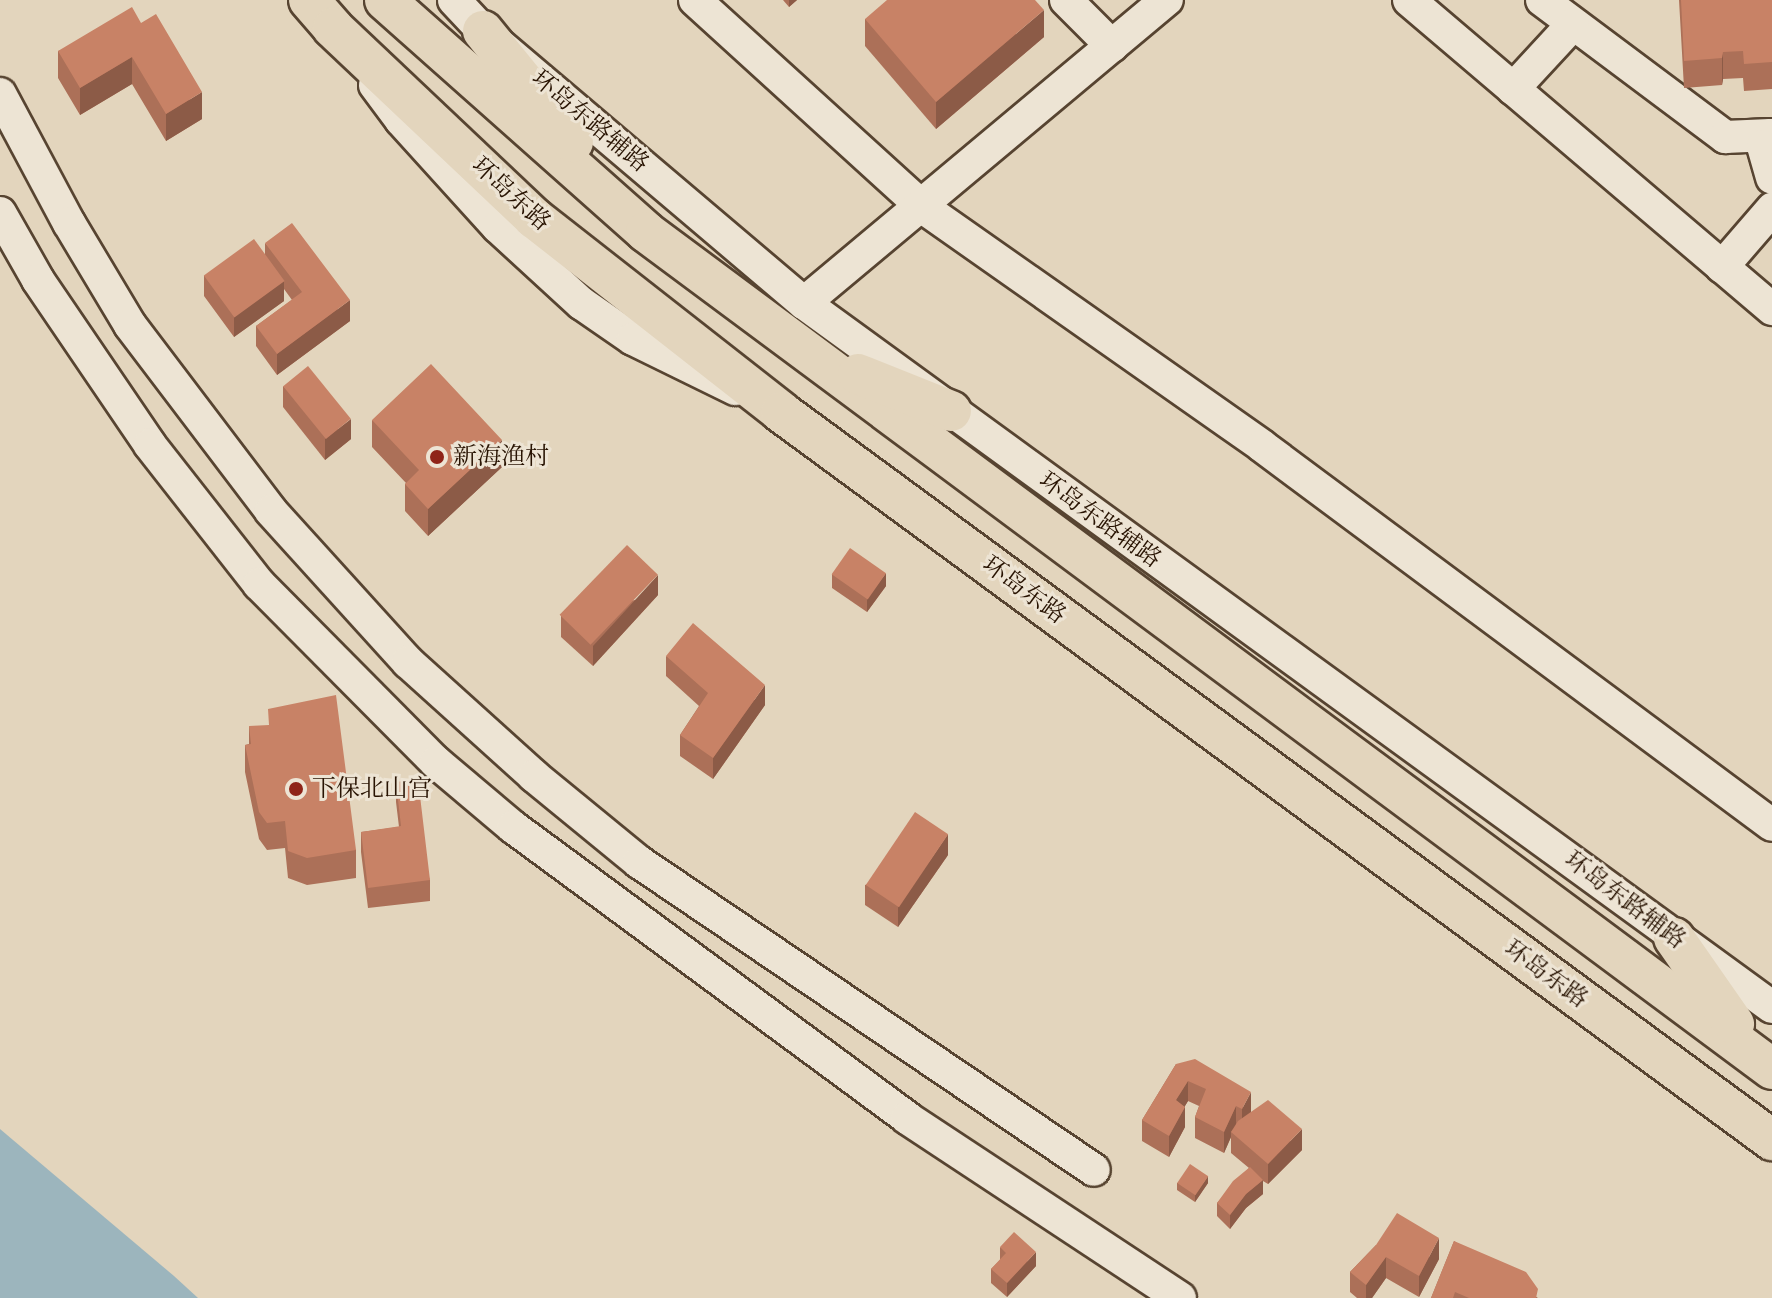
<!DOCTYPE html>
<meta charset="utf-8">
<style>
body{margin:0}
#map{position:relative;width:1772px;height:1298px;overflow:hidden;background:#e3d5bd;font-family:"IM FELL French Canon","Noto Serif SC",serif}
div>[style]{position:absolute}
.water>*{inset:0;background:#9cb5bd}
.roads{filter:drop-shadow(2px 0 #574431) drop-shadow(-2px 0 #574431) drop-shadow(0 2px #574431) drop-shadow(0 -2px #574431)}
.minor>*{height:32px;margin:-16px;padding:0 16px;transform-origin:16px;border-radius:16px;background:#ede4d4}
.major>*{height:40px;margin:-20px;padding:0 20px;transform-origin:20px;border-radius:20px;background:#e3d5bd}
.wall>*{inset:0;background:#ac7058}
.shaded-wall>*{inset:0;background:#8c5b47}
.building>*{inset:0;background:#c88266;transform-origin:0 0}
.dots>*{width:22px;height:22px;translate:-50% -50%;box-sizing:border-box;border:4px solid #ede4d4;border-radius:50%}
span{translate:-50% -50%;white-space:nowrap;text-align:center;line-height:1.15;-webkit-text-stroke:6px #ede4d4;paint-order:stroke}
.street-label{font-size:24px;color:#281302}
.poi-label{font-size:24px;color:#281302}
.left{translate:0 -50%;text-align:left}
</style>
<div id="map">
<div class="water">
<div style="clip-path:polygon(0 1129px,174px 1276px,198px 1298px,0 1298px)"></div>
</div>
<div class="roads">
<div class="minor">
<div style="left:454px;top:0;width:42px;rotate:46.9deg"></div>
<div style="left:483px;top:31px;width:421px;rotate:40.3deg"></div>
<div style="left:804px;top:303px;width:1197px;rotate:36.03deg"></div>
<div style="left:695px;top:0;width:306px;rotate:42.3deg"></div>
<div style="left:921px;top:206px;width:417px;rotate:35.1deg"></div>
<div style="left:1262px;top:446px;width:635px;rotate:36.62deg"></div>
<div style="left:1066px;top:0;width:65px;rotate:45deg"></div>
<div style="left:1409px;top:0;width:477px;rotate:40.4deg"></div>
<div style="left:1542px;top:0;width:229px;rotate:36.8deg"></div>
<div style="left:1725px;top:137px;width:45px;rotate:-2.5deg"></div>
<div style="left:375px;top:85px;width:44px;rotate:53.4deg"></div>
<div style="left:401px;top:120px;width:144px;rotate:47.8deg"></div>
<div style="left:498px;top:227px;width:113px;rotate:42.5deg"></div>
<div style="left:581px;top:303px;width:63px;rotate:34.7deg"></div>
<div style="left:633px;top:339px;width:114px;rotate:26.1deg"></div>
<div style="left:1513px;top:89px;width:88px;rotate:-47.3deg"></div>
<div style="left:0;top:94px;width:146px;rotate:61.9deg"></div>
<div style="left:69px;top:223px;width:119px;rotate:59.1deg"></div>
<div style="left:130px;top:325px;width:233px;rotate:52.8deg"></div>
<div style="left:271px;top:511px;width:204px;rotate:47.8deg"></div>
<div style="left:408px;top:662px;width:170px;rotate:42.1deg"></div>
<div style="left:534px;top:776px;width:136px;rotate:39.3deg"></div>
<div style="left:639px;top:862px;width:549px;rotate:34.09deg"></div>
<div style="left:1772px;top:135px;width:14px;rotate:129deg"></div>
<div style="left:1763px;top:146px;width:33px;rotate:74deg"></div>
<div style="left:0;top:213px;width:77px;rotate:60.4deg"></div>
<div style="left:38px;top:280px;width:199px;rotate:55.8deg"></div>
<div style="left:150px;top:445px;width:177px;rotate:51.9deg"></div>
<div style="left:259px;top:584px;width:251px;rotate:45.2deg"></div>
<div style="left:436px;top:762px;width:101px;rotate:40.2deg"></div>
<div style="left:513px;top:827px;width:490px;rotate:36.4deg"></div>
<div style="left:907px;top:1118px;width:327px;rotate:33.4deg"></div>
<div style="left:1722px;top:267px;width:77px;rotate:-49.2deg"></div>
<div style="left:804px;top:303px;width:473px;rotate:-39.9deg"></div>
</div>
<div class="major">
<div style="left:309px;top:0;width:37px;rotate:49deg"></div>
<div style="left:333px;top:28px;width:277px;rotate:43.4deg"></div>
<div style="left:534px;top:218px;width:314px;rotate:38.1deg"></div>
<div style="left:781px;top:412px;width:1230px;rotate:36.3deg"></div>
<div style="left:385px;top:0;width:349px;rotate:41.6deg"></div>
<div style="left:646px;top:232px;width:1403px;rotate:36.62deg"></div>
<div style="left:483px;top:31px;width:143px;rotate:51deg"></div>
<div style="left:858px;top:374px;width:100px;rotate:21.7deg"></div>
<div style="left:1674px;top:938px;width:105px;rotate:55.1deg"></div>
</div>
</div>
<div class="wall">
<div style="clip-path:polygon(783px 0,797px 0,789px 7px)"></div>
<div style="clip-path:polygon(1679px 0,1772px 0,1772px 89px,1744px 91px,1743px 78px,1723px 79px,1722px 85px,1684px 88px)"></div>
<div style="clip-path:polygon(865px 19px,1044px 37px,936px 129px,865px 46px)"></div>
<div style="clip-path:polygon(141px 23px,202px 119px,166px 141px,132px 84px,80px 115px,58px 78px,58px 51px)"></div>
<div style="clip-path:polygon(265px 243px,350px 321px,277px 375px,256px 346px,256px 326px,292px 300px,284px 289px,284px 301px,234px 337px,204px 296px,204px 276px,265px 254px)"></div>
<div style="clip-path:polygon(283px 386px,351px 439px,325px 460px,283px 407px)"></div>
<div style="clip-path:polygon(372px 420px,502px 467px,428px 536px,405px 511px,405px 484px,406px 483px,372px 447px)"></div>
<div style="clip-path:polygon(832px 574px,886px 586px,867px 612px,832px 588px)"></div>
<div style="clip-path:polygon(658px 595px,593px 666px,561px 637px,561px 616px)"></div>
<div style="clip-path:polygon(666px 656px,765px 705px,713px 779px,680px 756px,680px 735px,699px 706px,666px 676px)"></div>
<div style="clip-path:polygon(249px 726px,356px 850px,356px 878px,307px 885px,288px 878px,285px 848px,267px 850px,259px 839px,245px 772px,245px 745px,249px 744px)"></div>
<div style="clip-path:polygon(396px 782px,430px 880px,430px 901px,368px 908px,361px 852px,361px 832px,399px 827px,396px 802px)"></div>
<div style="clip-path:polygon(948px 855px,898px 927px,865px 905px,865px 885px)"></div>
<div style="clip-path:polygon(1176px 1064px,1251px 1112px,1302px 1150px,1268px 1184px,1263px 1181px,1263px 1194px,1246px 1208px,1230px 1229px,1217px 1216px,1217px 1203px,1249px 1168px,1231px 1153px,1231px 1137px,1224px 1153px,1195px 1138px,1195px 1117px,1199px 1106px,1188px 1101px,1185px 1106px,1185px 1127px,1169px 1157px,1142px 1141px,1142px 1120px)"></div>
<div style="clip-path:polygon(1177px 1183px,1208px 1183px,1195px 1202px,1177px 1190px)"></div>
<div style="clip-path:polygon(1454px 1241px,1538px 1298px,1431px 1298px)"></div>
<div style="clip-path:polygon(1376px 1245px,1439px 1259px,1419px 1297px,1386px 1278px,1372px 1298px,1357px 1298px,1350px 1292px,1350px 1272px)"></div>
<div style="clip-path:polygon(1000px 1247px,1036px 1266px,1007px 1297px,991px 1283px,991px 1269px,1000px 1260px)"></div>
</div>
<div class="shaded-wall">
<div style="clip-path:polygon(789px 0,797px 0,789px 7px)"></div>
<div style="clip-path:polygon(1044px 10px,1044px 37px,936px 129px,936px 102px)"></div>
<div style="clip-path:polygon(1723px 52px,1723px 79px,1722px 85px,1722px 58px)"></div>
<div style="clip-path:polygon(132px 57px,132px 84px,80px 115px,80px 88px)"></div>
<div style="clip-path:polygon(202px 92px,202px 119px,166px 141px,166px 114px)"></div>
<div style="clip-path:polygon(284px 281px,284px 301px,234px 337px,234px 317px)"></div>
<div style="clip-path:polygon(350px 300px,350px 321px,277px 375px,277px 354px)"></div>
<div style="clip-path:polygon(351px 419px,351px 439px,325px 460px,325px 439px)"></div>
<div style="clip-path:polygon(502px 440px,502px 467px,428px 536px,428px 509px)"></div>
<div style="clip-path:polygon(886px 573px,886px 586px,867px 612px,867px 598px)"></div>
<div style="clip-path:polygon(658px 575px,658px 595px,593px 666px,593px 646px)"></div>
<div style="clip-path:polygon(765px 685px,765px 705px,713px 779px,713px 758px)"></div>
<div style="clip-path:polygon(948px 834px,948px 855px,898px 927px,898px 907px)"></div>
<div style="clip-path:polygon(1188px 1081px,1188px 1101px,1176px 1120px,1176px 1100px)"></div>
<div style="clip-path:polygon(1251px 1092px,1251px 1113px,1242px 1130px,1242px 1109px)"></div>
<div style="clip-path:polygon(1236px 1106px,1236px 1127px,1231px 1132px,1231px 1137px,1224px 1153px,1224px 1132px)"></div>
<div style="clip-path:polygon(1185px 1107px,1185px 1127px,1169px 1157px,1169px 1136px)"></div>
<div style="clip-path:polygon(1302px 1129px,1302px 1150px,1268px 1184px,1268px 1164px)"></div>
<div style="clip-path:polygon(1208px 1176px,1208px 1183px,1195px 1202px,1195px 1195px)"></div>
<div style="clip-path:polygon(1263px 1180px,1263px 1194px,1246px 1208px,1230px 1229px,1230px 1215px,1246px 1194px)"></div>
<div style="clip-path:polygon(1439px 1238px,1439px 1259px,1419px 1297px,1419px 1276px)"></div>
<div style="clip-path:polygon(1036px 1252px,1036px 1266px,1007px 1297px,1007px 1283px)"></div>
<div style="clip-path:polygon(1386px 1257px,1386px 1278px,1372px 1298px,1366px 1298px,1366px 1285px)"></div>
</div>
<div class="building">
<div style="clip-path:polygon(887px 0,1035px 0,1044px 10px,936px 102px,865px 19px)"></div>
<div style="clip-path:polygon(1681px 0,1772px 0,1772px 62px,1744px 64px,1743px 51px,1723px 52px,1722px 58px,1684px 61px)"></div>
<div style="clip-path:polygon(132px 7px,141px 23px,156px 14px,202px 92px,166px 114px,132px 57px,80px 88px,58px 51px)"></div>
<div style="clip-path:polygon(292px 223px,350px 300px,277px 354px,256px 326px,302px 292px,265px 243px)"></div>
<div style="left:254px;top:239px;width:52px;height:62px;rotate:54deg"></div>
<div style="clip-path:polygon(431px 364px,502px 440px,428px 509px,405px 484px,419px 470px,372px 420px)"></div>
<div style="left:308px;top:366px;width:68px;height:32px;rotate:51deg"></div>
<div style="left:627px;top:545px;width:43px;height:97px;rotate:44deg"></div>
<div style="left:850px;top:548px;width:44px;height:32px;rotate:35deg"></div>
<div style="clip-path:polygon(693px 623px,765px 685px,713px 758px,680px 735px,708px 693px,666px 656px)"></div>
<div style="clip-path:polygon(336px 695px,356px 850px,307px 858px,288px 851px,285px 821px,267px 823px,259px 812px,245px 745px,251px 744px,249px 726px,269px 725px,268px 709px)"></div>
<div style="clip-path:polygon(418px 779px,430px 880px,368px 888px,361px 832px,401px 826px,396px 782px)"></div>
<div style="left:915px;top:812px;width:40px;height:88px;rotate:34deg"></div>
<div style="clip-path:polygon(1195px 1059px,1251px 1092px,1242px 1109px,1236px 1106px,1224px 1132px,1195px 1117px,1206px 1089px,1188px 1081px,1176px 1100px,1185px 1107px,1169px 1136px,1142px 1120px,1176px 1064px)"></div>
<div style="clip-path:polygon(1268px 1100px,1302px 1129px,1268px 1164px,1231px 1132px,1238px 1121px)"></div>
<div style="left:1190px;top:1164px;width:22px;height:23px;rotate:34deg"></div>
<div style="clip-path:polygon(1250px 1167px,1263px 1180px,1246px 1194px,1230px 1215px,1217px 1203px,1233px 1181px)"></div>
<div style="clip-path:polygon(1397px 1213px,1439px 1238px,1419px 1276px,1386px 1257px,1366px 1285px,1350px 1272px,1376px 1245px)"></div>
<div style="clip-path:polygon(1014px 1232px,1036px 1252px,1007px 1283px,991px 1269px,1006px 1253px,1000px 1247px)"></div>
<div style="clip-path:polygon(1454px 1241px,1526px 1272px,1538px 1289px,1536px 1298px,1469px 1298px,1455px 1292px,1453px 1298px,1431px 1298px)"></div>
</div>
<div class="dots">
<div style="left:437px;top:457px;background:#8f2418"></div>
<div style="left:296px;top:789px;background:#8f2418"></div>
</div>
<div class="street-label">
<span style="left:590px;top:121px;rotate:40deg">环岛东路辅路</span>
<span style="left:511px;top:194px;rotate:42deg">环岛东路</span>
<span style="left:1100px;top:520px;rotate:36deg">环岛东路辅路</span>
<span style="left:1024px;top:590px;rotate:36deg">环岛东路</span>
<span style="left:1625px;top:900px;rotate:37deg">环岛东路辅路</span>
<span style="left:1546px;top:974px;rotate:36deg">环岛东路</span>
</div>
<div class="poi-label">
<span class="left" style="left:453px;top:457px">新海渔村</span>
<span class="left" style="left:312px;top:789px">下保北山宫</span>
</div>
</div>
